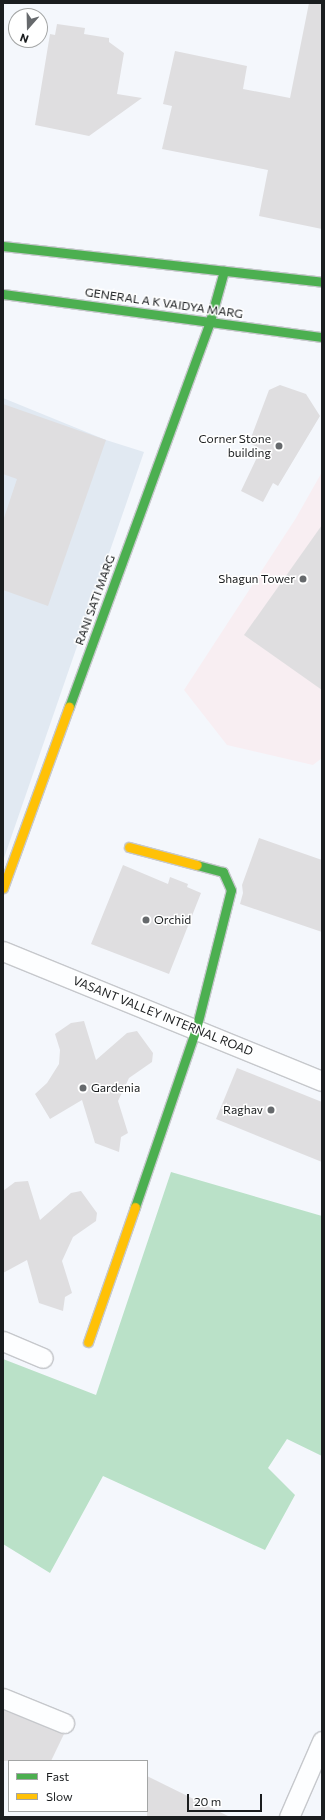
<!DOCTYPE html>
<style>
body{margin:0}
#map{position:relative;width:325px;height:1820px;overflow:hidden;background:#f4f7fc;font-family:Commissioner,sans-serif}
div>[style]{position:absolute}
.commercial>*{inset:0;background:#f8eef2}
.built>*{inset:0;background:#e1e9f2}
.forest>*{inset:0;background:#bae1c8}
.building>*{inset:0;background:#dfdee0}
.roads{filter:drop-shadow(1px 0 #c6c8cc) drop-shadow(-1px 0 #c6c8cc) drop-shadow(0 1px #c6c8cc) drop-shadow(0 -1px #c6c8cc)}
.street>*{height:19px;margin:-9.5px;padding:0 9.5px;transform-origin:9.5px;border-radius:9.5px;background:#fdfeff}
.fast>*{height:9px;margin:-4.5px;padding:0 4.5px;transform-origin:4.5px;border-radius:4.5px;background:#4caf50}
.slow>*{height:9px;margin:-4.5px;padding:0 4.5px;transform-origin:4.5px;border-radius:4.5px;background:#ffc107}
.dots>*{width:11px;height:11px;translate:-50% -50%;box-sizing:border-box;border:2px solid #fff;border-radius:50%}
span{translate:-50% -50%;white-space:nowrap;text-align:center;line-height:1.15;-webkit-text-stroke:3px #fff;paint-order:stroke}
.street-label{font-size:12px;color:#1a1d1f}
.poi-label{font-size:12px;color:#1a1d1f}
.right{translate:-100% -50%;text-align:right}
.left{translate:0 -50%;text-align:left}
.frame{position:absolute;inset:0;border:4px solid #1a1d1f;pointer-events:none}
.legend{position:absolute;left:8px;top:1760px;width:140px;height:52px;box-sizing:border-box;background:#fff;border:1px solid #a3a5a5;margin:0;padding:5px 7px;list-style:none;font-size:12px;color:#1a1d1f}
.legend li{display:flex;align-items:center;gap:8px;height:20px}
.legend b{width:20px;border:1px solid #a3a5a5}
.north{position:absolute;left:8px;top:8px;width:40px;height:40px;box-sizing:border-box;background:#fff;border:1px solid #a3a5a5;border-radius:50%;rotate:200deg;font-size:11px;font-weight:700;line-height:16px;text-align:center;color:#1a1d1f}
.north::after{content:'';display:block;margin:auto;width:14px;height:18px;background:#66696c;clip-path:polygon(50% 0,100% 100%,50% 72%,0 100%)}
.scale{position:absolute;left:187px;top:1794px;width:75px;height:18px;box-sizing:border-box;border:2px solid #1a1d1f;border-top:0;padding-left:5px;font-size:12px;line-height:14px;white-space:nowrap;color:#1a1d1f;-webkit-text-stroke:3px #fff;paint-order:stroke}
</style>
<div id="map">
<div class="commercial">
<div style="clip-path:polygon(322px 472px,322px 758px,313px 765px,227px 745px,184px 690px,296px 518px)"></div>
</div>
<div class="built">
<div style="clip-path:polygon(3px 398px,106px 440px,144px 452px,3px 861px)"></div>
</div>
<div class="forest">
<div style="clip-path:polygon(171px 1172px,322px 1216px,322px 1456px,287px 1439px,268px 1468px,295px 1495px,265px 1550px,103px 1476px,50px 1573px,3px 1544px,3px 1359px,96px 1395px)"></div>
</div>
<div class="building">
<div style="clip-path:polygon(309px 3px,322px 3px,322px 229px,259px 216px,268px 170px,162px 149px,172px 106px,163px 104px,175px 51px,247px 66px,243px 89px,290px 98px)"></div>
<div style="clip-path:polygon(57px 24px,85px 28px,84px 34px,109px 38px,109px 42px,124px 53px,117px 94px,142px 98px,89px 136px,35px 125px,50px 34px,55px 35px)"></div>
<div style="clip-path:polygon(280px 385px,306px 394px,320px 416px,278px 486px,273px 483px,263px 502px,241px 491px,261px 449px,249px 443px,269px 390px)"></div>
<div style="clip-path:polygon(3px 404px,106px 440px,48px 606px,3px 590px,3px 521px,17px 479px,3px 474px)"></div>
<div style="clip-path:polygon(322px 525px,322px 690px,244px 635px)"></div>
<div style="clip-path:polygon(259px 838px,322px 860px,322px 932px,240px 904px,243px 893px,242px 885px)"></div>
<div style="clip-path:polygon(123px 865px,168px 884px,170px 877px,188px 884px,187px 887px,201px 893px,169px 974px,91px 944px)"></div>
<div style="clip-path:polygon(84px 1021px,96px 1060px,127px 1033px,137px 1031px,153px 1053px,152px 1062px,129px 1078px,118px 1101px,128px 1133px,121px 1137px,119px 1152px,95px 1143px,82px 1100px,50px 1119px,35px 1094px,47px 1083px,59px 1064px,60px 1050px,55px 1034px,71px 1023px)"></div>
<div style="clip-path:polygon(237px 1068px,322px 1102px,322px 1162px,216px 1119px)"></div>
<div style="clip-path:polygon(28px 1181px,40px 1220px,71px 1193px,81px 1191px,97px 1213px,96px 1221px,73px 1237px,62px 1261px,72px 1293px,65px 1297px,63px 1311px,39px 1303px,27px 1260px,3px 1273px,3px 1191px,15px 1182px)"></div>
<div style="clip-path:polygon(3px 1710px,64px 1734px,51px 1761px,3px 1761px)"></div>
<div style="clip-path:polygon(147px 1776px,230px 1817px,147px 1817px)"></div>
</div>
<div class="roads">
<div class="street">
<div style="left:3px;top:951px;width:344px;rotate:22.2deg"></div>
<div style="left:3px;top:1341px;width:43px;rotate:23deg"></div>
<div style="left:3px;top:1698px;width:66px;rotate:22.3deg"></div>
<div style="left:289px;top:1817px;width:83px;rotate:-66.5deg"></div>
</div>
<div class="fast">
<div style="left:3px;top:246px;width:321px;rotate:6.4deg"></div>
<div style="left:3px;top:294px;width:322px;rotate:7.7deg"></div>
<div style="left:69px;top:707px;width:411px;rotate:-69.9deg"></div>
<div style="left:210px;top:321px;width:52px;rotate:-74.4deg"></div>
<div style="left:135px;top:1207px;width:188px;rotate:-71.1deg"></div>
<div style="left:196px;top:1029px;width:143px;rotate:-75.9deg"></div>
<div style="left:231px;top:890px;width:20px;rotate:-114deg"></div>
<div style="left:223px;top:872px;width:27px;rotate:-165deg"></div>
</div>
<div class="slow">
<div style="left:129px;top:847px;width:70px;rotate:14.8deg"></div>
<div style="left:3px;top:888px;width:193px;rotate:-70deg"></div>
<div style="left:88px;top:1342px;width:143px;rotate:-70.8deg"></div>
</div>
</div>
<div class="dots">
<div style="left:279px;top:446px;background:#66696c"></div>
<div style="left:303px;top:579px;background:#66696c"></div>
<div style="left:146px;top:920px;background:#66696c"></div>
<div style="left:83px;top:1088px;background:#66696c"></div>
<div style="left:271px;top:1110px;background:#66696c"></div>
</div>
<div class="street-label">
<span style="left:164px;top:303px;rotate:8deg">GENERAL A K VAIDYA MARG</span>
<span style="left:95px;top:600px;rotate:-70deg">RANI SATI MARG</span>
<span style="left:163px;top:1016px;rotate:22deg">VASANT VALLEY INTERNAL ROAD</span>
</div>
<div class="poi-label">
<span class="right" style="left:271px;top:446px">Corner Stone<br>building</span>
<span class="right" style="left:295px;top:579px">Shagun Tower</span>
<span class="left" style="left:154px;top:920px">Orchid</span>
<span class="left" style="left:91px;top:1088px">Gardenia</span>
<span class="right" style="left:263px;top:1110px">Raghav</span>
</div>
<div class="frame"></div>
<ul class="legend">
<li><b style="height:5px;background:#4caf50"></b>Fast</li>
<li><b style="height:5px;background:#ffc107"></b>Slow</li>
</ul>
<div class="north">N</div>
<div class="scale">20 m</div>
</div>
